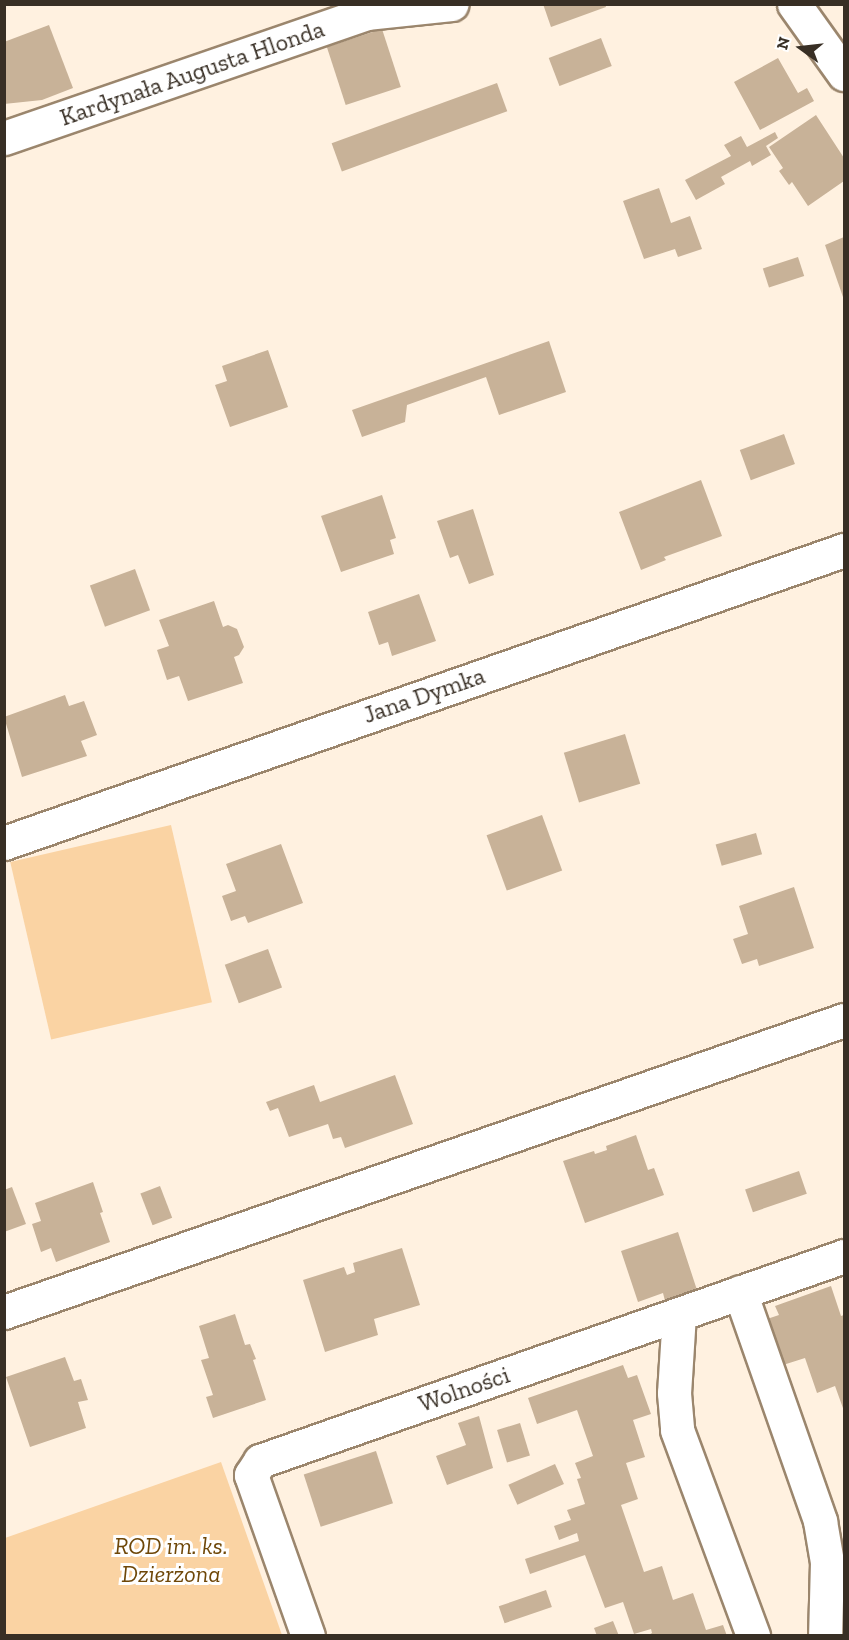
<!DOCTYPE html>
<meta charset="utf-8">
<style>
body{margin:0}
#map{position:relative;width:849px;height:1640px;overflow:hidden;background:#fff1e0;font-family:"Zilla Slab",serif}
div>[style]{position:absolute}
.green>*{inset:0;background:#fad3a3;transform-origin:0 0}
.building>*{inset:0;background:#c8b298;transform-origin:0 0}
.roads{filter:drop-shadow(2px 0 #9b866d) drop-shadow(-2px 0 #9b866d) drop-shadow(0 2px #9b866d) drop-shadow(0 -2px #9b866d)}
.street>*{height:33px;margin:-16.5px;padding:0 16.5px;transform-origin:16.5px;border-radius:16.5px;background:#fff}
span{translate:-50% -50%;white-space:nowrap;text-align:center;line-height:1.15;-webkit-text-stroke:6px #fff;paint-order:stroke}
.street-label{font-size:24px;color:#382f25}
.park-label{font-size:24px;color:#6e4708;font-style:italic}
.frame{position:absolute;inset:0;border:6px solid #382f25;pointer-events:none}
.north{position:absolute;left:771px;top:18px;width:60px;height:60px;-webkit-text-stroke:4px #fff;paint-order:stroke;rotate:285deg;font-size:16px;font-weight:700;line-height:24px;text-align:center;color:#382f25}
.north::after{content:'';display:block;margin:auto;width:21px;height:27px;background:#382f25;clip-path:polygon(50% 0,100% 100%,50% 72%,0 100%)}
</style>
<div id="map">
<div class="green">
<div style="left:171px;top:825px;width:182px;height:165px;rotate:77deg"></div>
<div style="clip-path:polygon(221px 1462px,282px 1635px,5px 1635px,5px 1538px)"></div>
</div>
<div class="building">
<div style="clip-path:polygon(543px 4px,605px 4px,606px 7px,551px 27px)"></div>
<div style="clip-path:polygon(49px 25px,73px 88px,42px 100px,4px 104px,4px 42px)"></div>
<div style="left:382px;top:29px;width:61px;height:58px;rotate:72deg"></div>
<div style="left:601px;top:38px;width:30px;height:56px;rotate:69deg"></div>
<div style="clip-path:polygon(778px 58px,798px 93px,807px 88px,814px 101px,760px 130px,734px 82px)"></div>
<div style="left:497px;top:83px;width:30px;height:176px;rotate:70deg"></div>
<div style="clip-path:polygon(816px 115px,844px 158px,844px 181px,808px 206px,792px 182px,789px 185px,779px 171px,783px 168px,769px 147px)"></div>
<div style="clip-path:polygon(775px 132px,778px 138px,766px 146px,771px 155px,752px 166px,750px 161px,721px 177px,725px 184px,696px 200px,685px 180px,731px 156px,724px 145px,741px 136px,747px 147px)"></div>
<div style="clip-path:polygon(659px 188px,671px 223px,690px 216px,702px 249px,678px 257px,675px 249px,644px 259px,623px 201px)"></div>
<div style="clip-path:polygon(844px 237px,844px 300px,825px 245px)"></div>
<div style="left:798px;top:257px;width:20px;height:37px;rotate:72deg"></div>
<div style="clip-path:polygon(549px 341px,566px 392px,499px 415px,486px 377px,407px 405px,405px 422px,362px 437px,352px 410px)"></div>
<div style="clip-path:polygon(268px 350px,288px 407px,230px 427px,215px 385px,227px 381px,222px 366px)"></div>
<div style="left:784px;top:434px;width:32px;height:47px;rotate:70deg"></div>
<div style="clip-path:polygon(701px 480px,722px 536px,664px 557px,666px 560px,641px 570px,619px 512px)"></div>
<div style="clip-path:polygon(382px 495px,396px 538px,390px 540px,394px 554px,341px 572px,321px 516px)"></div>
<div style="clip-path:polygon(473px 509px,494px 575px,469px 584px,458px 555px,450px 558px,437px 521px)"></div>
<div style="left:135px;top:569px;width:44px;height:48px;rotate:70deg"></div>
<div style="clip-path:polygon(419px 594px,436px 641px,392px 656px,388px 642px,379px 645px,368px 612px)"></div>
<div style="clip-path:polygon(214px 601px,223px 627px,228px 625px,237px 629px,244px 647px,239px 655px,234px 657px,243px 683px,188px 701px,179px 676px,167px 680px,157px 650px,169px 646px,159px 620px)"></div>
<div style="clip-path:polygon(65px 695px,69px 706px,84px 701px,97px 735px,81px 741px,87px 756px,22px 777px,4px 717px)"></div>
<div style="left:625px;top:734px;width:52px;height:64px;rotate:73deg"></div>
<div style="left:542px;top:815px;width:59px;height:59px;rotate:70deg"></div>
<div style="left:756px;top:833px;width:22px;height:42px;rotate:74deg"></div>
<div style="clip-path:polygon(281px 844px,303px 903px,248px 923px,245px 916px,231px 921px,222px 896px,236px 891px,226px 864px)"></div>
<div style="clip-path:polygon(794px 887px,814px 948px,759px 966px,757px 959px,742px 964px,733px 939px,748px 934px,739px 906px)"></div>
<div style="left:268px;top:949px;width:41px;height:46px;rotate:70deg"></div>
<div style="clip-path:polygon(395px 1075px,413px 1124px,345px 1148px,341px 1137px,333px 1139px,328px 1124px,289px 1137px,278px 1108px,270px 1111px,266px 1102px,314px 1085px,320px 1102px)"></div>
<div style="clip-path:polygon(636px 1135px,648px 1170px,654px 1168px,664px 1195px,585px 1223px,563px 1161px,594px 1151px,595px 1154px,607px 1150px,606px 1146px)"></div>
<div style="left:799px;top:1171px;width:24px;height:57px;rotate:71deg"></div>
<div style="clip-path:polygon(93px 1182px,103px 1212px,100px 1213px,110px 1242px,56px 1262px,51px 1248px,41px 1252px,32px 1224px,41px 1221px,35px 1203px)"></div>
<div style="left:160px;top:1186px;width:34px;height:21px;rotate:69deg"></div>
<div style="clip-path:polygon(12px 1187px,26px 1224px,4px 1232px,4px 1190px)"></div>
<div style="clip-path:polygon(678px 1232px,697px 1290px,665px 1301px,663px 1293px,638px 1302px,621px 1251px)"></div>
<div style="clip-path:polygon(402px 1248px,420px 1305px,374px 1319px,378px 1335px,325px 1352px,303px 1280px,344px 1267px,347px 1275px,355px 1272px,353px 1263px)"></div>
<div style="clip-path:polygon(831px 1286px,841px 1316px,844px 1315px,844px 1411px,835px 1386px,817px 1393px,805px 1358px,783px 1365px,767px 1319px,779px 1315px,775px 1306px)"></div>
<div style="clip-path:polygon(235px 1314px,245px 1345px,250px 1344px,256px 1359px,253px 1360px,266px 1400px,213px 1418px,206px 1397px,213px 1395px,201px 1360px,209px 1358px,199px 1326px)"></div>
<div style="clip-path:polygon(65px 1357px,74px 1381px,81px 1379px,88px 1400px,78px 1402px,86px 1428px,30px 1447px,6px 1377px)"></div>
<div style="clip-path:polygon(623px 1365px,628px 1378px,637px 1375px,651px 1414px,633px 1420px,645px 1457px,626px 1463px,638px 1499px,621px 1505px,644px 1572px,662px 1566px,673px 1600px,693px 1593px,706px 1630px,723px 1625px,727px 1636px,647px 1636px,652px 1633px,651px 1629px,634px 1634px,623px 1602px,605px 1608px,585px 1555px,530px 1574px,525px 1559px,579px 1541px,577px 1533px,559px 1540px,554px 1526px,571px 1520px,567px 1510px,585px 1504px,577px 1479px,581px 1478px,575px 1463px,593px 1456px,577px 1410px,537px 1424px,528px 1398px)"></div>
<div style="clip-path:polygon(479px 1416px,493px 1468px,447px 1485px,436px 1456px,466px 1445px,458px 1423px)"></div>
<div style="left:520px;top:1423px;width:34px;height:24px;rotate:73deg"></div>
<div style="left:376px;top:1451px;width:55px;height:76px;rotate:72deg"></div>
<div style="left:555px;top:1464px;width:22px;height:51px;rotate:66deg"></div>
<div style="left:546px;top:1590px;width:18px;height:50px;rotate:71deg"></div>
<div style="clip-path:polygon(613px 1621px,619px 1636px,597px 1636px,594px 1628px)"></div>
</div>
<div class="roads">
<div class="street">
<div style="left:794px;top:4px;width:86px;rotate:54.5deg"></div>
<div style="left:4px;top:138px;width:383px;rotate:-19deg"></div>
<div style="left:366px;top:13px;width:86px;rotate:-6deg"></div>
<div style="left:4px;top:843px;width:890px;rotate:-19.23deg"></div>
<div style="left:740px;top:1292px;width:243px;rotate:70.7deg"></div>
<div style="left:820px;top:1521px;width:42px;rotate:80.3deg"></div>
<div style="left:827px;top:1562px;width:74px;rotate:91.5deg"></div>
<div style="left:4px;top:1312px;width:889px;rotate:-19.17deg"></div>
<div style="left:679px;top:1314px;width:79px;rotate:93.6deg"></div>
<div style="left:674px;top:1393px;width:37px;rotate:85deg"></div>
<div style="left:677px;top:1430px;width:220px;rotate:69.7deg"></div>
<div style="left:308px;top:1636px;width:171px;rotate:-109.5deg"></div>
<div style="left:251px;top:1475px;width:17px;rotate:-57deg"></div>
<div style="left:260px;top:1461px;width:619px;rotate:-19.34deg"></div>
</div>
</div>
<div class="street-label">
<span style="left:192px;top:73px;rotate:-19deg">Kardynała Augusta Hlonda</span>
<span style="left:424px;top:695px;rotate:-19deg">Jana Dymka</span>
<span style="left:464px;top:1389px;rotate:-19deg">Wolności</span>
</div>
<div class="park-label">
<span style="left:171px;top:1560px">ROD im. ks.<br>Dzierżona</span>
</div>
<div class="frame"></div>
<div class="north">N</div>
</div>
